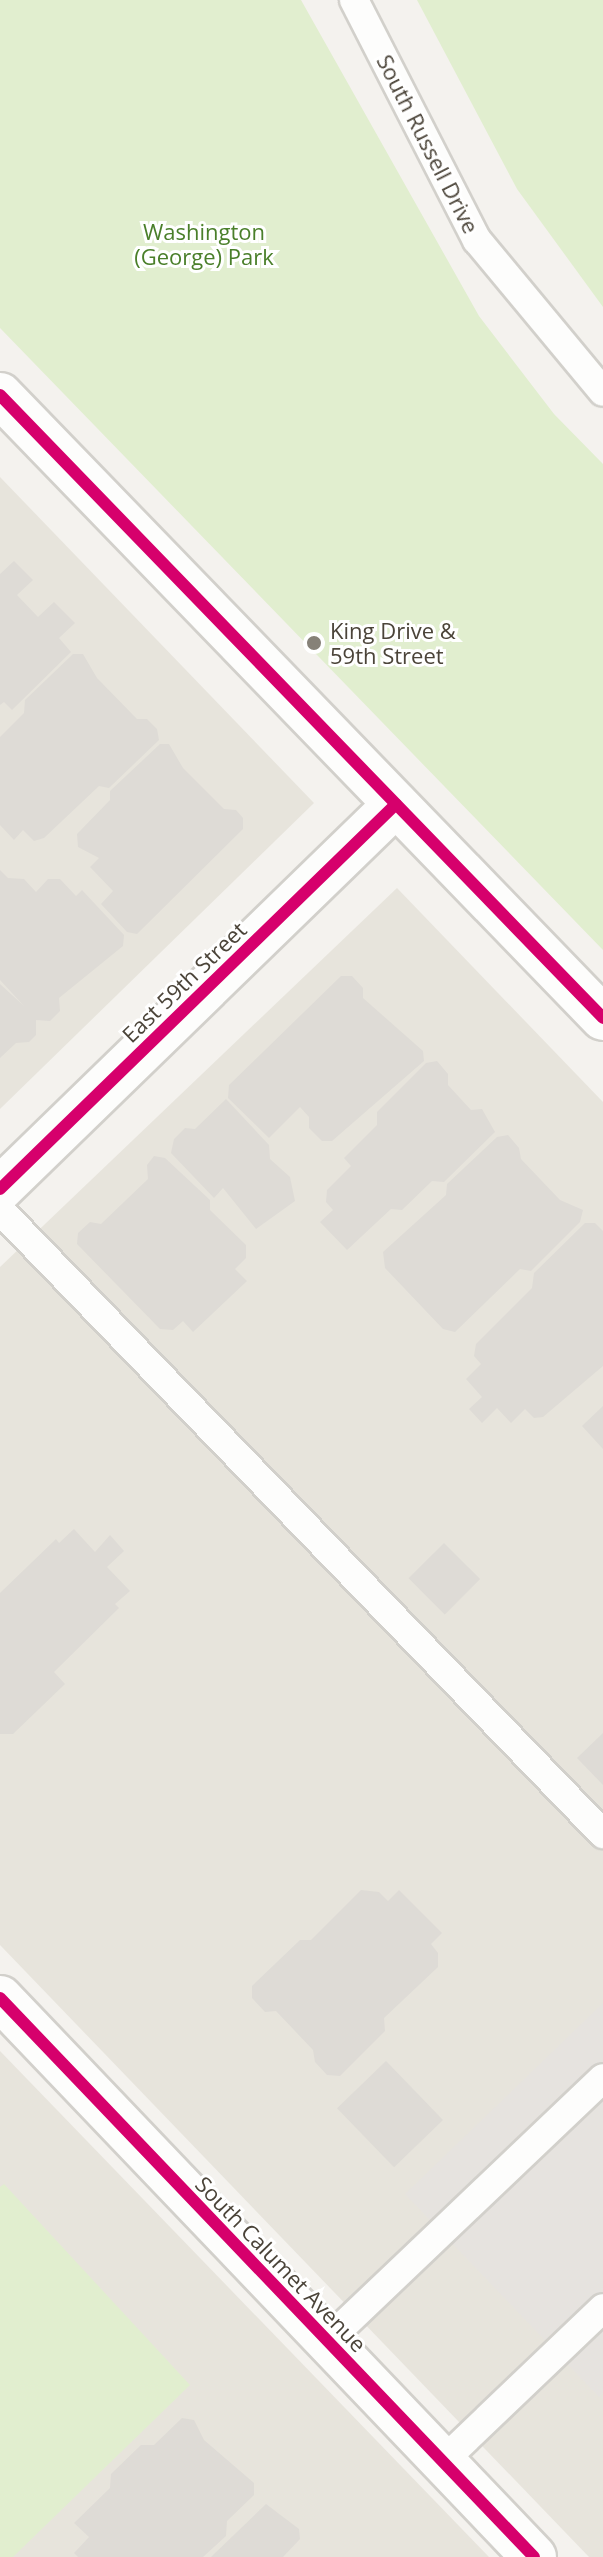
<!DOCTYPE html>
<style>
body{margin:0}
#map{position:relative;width:603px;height:2557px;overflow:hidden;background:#f4f2ee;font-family:"Open Sans",sans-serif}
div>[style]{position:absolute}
.residential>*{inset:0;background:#e7e4dc}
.green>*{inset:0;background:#e1eecf}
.parking>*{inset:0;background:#e6e3df}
.building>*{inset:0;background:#dedbd6;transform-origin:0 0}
.roads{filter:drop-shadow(2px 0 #d2d0cb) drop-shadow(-2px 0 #d2d0cb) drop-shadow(0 2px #d2d0cb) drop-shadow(0 -2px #d2d0cb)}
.service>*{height:28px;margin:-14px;padding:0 14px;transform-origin:14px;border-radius:14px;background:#fdfdfc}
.minor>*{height:44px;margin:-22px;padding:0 22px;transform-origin:22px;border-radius:22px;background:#fdfdfc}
.tertiary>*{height:44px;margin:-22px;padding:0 22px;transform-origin:22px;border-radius:22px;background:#fdfdfc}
.cycleway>*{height:12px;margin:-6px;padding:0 6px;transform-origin:6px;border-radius:6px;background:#d6006c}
.dots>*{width:22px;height:22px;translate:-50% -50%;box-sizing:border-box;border:4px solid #fff;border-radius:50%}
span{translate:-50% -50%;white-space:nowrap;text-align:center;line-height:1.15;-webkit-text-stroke:6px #fff;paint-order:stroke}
.street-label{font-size:22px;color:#4b4439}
.park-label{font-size:22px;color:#4a7f2a}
.poi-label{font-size:22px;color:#4b4439}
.left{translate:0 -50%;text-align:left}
</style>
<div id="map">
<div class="residential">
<div style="clip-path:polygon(0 477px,314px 803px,0 1109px)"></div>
<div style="clip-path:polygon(397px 888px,603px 1102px,603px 2557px,589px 2557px,0 1945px,0 1267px)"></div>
<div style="clip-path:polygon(0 2051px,489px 2557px,0 2557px)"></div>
</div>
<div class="green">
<div style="clip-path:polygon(0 0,301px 0,479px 316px,554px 414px,603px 464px,603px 950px,0 328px)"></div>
<div style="clip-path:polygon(417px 0,603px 0,603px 307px,517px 189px)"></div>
<div style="clip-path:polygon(4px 2184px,190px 2385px,13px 2557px,0 2557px,0 2187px)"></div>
</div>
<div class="parking">
<div style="clip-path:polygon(603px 2003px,603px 2393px,599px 2397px,405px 2194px)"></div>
</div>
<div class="building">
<div style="clip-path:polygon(14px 561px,33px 580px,17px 595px,38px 617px,54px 602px,75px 623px,59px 638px,71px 652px,12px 710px,4px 702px,0 705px,0 574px)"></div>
<div style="clip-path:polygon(73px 654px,83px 654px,97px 678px,137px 719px,147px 719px,157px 729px,159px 740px,109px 788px,99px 786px,44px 838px,34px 841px,23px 830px,14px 840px,0 825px,0 737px,24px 713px,25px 700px)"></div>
<div style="clip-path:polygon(160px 744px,169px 744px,183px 768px,224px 809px,236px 810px,243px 818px,243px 829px,137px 934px,127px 932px,101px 904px,113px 891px,90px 867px,99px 858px,78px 847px,77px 834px,110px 800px,110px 791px)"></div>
<div style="clip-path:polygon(0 870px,8px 878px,24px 879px,36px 892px,48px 879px,60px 879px,76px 896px,82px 890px,124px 935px,123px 946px,59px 998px,60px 1011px,50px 1021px,36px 1020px,36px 1035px,29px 1042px,16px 1043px,0 1058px,0 984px,24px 1006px,0 980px)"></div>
<div style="clip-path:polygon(341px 976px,352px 976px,363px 988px,363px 998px,423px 1051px,424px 1061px,332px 1141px,322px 1141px,309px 1128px,309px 1117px,300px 1107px,269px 1138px,228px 1098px,229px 1085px)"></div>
<div style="clip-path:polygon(437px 1061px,448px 1074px,448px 1085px,471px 1110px,482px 1109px,495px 1132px,444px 1182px,432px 1181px,402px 1210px,391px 1209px,347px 1250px,320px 1222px,333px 1210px,326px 1202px,327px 1190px,351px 1166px,344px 1158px,377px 1125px,377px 1112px,426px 1063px)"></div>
<div style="clip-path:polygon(226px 1099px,269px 1145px,270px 1159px,290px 1177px,295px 1201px,256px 1229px,223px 1188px,214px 1198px,171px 1153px,174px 1139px,185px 1128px,195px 1129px)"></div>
<div style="clip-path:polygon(508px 1135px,519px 1148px,521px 1159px,560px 1200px,583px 1210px,580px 1222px,531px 1271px,520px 1269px,455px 1332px,443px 1329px,385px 1268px,383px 1252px,446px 1195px,447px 1184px,497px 1137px)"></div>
<div style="clip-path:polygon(154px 1156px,165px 1158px,210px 1200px,210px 1210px,246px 1245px,246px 1258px,235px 1269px,247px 1281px,193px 1332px,183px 1321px,173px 1330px,160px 1329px,77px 1244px,78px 1233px,90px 1222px,101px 1224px,148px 1179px,147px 1165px)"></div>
<div style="clip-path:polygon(585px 1223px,595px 1223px,603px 1231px,603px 1366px,543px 1417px,534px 1418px,525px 1409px,511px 1423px,497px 1408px,482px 1423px,469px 1409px,482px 1397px,466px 1379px,481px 1364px,474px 1356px,476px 1344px,532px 1288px,534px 1273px)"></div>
<div style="clip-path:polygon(603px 1406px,603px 1449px,582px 1426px)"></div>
<div style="clip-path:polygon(74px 1529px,95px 1552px,110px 1535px,124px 1551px,107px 1567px,130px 1591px,115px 1604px,119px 1608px,54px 1672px,65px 1684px,13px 1734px,0 1734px,0 1593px,56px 1539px,59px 1543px)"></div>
<div style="left:444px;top:1543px;width:51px;height:50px;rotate:45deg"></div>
<div style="clip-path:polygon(603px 1733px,603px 1785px,577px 1758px)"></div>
<div style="clip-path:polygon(361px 1890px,379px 1892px,388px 1901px,399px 1890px,442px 1933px,431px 1944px,438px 1953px,438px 1967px,384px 2018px,385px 2031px,340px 2076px,327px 2075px,315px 2062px,313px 2050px,276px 2011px,265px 2012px,252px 1998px,252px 1986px,300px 1940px,311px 1940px)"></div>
<div style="left:386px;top:2061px;width:82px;height:68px;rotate:46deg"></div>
<div style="clip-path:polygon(182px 2418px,194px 2420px,204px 2440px,254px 2483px,254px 2495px,227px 2521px,226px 2536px,203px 2557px,78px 2557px,74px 2553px,89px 2537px,74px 2523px,110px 2488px,111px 2474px,141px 2445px,154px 2445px)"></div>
<div style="clip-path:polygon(266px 2504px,299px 2529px,300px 2539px,283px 2557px,211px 2557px)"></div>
</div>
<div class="roads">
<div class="service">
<div style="left:354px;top:0;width:270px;rotate:62.9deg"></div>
<div style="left:477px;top:240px;width:197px;rotate:50.3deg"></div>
<div style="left:0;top:1210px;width:868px;rotate:45.98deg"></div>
<div style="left:327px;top:2341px;width:381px;rotate:-43.6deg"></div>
<div style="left:443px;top:2461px;width:221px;rotate:-43.7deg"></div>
</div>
<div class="minor">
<div style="left:0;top:1998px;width:773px;rotate:46.31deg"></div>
</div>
<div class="tertiary">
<div style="left:0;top:395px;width:867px;rotate:45.93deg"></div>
<div style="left:0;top:1189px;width:552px;rotate:-44.19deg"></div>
</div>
</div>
<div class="cycleway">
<div style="left:0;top:395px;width:867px;rotate:45.93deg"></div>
<div style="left:0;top:1189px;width:552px;rotate:-44.19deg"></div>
<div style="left:0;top:1998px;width:773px;rotate:46.31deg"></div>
</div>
<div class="dots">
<div style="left:314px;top:643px;background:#868178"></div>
</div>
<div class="street-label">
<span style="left:428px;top:144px;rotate:63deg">South Russell Drive</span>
<span style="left:184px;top:982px;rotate:-44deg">East 59th Street</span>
<span style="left:281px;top:2264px;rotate:46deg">South Calumet Avenue</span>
</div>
<div class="park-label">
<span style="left:204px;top:244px">Washington<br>(George) Park</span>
</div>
<div class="poi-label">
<span class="left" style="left:330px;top:643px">King Drive &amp;<br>59th Street</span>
</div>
</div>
